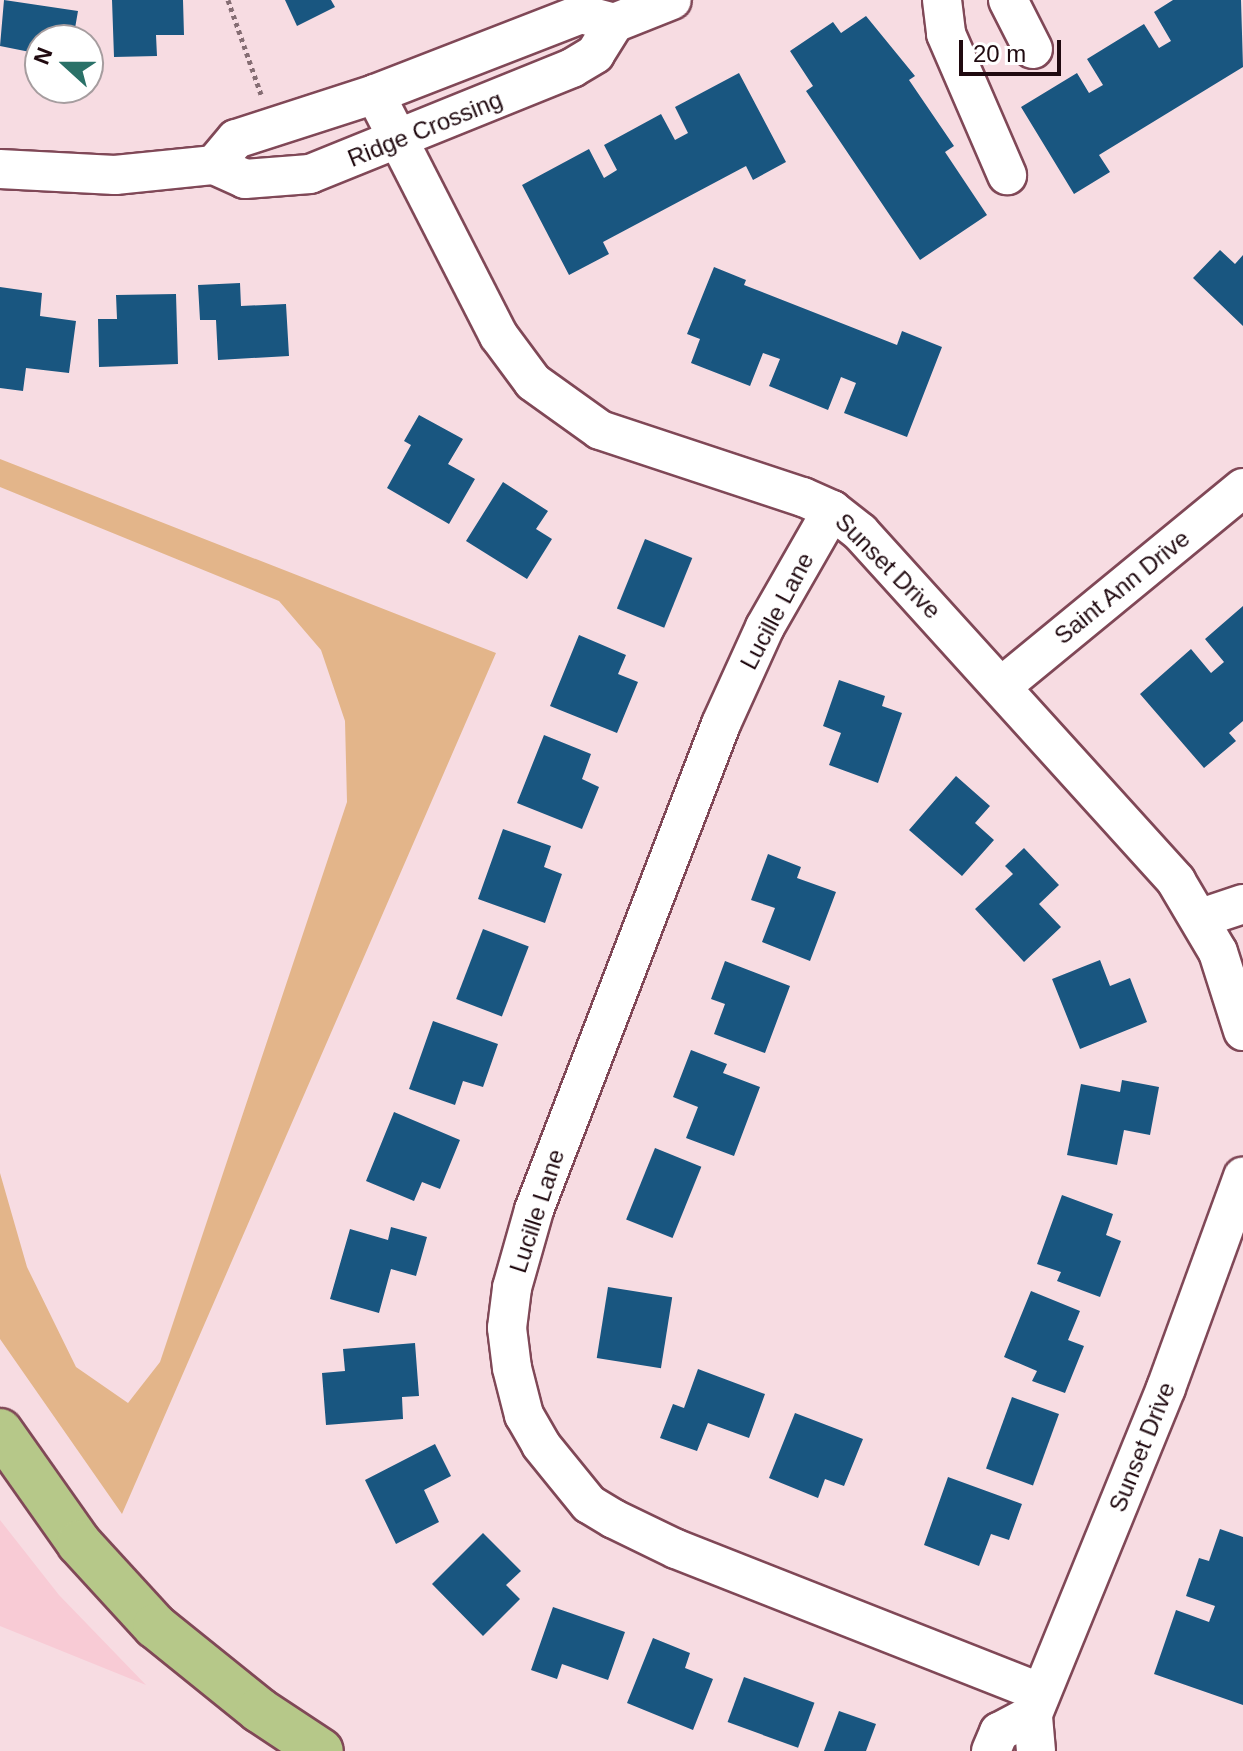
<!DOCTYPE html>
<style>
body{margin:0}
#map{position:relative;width:1243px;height:1751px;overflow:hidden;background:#f7dce2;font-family:Arial,sans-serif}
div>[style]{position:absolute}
.built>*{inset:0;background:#f8cbd5}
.green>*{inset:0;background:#e3b58a}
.building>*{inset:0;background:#195680;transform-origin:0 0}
.path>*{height:5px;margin-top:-2.5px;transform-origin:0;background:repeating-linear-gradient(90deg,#856d73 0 4px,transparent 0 8px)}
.roads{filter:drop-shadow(2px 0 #804857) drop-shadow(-2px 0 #804857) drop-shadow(0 2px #804857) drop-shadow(0 -2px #804857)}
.minor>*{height:38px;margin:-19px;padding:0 19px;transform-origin:19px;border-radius:19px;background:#fff}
.major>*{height:44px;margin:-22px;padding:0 22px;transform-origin:22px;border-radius:22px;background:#b6c889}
span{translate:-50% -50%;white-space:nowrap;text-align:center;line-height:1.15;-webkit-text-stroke:8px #fff;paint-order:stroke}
.street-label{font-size:24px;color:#200a10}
.north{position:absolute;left:24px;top:24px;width:80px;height:80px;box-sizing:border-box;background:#fff;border:2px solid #a69d9f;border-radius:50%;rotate:291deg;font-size:22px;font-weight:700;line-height:32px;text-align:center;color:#200a10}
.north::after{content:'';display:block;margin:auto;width:28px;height:36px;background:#2a7168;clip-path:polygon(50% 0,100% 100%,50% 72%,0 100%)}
.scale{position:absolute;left:959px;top:40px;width:102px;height:36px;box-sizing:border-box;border:4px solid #200a10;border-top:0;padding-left:10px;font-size:24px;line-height:28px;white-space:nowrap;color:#200a10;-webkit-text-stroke:6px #fff;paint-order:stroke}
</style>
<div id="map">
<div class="built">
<div style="clip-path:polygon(0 1520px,59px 1595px,146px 1685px,0 1626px)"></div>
</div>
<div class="green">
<div style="clip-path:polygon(0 459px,496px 653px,122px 1514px,0 1339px,0 1173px,27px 1267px,76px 1367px,128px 1403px,160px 1362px,347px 802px,345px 721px,321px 650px,279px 601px,0 487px)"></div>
</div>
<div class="building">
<div style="clip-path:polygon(4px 0,78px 11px,73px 40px,40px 40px,40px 54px,0 46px)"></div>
<div style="clip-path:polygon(112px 0,183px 0,184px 35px,156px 35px,157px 56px,114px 57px)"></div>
<div style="clip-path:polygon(285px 0,331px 0,335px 7px,297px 26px)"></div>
<div style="clip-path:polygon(1173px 0,1241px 0,1243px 67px,1099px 155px,1110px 172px,1074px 194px,1021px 107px,1077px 73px,1089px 93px,1103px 85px,1087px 59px,1144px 24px,1159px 48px,1171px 41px,1154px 12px)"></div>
<div style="clip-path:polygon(866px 16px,915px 76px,909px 80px,954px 146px,945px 152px,987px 215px,920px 260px,806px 91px,813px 86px,790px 51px,833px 22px,841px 33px)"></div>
<div style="clip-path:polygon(739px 73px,786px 162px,753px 180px,746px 166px,603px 242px,609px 254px,569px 275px,522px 185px,589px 149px,604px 178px,617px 170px,604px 145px,661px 114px,675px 140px,688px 133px,675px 107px)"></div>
<div style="clip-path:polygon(1220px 250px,1235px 264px,1243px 255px,1243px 326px,1193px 278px)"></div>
<div style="clip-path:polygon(714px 267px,746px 280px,744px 285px,897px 345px,902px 331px,942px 347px,907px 437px,844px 413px,856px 383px,841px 377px,828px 410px,769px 386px,780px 359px,763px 353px,750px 386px,691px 363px,700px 339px,687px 334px)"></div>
<div style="clip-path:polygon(240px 283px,241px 306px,286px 304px,289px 356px,218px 360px,216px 320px,200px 320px,198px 285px)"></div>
<div style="clip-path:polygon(0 287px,42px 293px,40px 316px,76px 321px,69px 373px,26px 368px,23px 391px,0 388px)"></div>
<div style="clip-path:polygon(176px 294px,178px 364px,99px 367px,98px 319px,117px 319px,116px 295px)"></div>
<div style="clip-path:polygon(419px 415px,463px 439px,448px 464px,475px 479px,449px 524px,387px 488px,411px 445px,404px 441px)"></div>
<div style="clip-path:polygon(503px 482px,548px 511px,536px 529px,552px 539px,527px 579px,466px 541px)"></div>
<div style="left:645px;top:539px;width:51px;height:75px;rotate:22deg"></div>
<div style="clip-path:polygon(1243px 606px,1243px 721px,1229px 733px,1236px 741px,1204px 768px,1140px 694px,1191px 649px,1211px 673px,1224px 662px,1205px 639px)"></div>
<div style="clip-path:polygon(579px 635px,626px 655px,618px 674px,638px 682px,617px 733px,550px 706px)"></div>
<div style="clip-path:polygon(839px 680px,885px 696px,882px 706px,902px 713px,878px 783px,829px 765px,841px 733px,823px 726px)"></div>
<div style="clip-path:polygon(544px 735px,591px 754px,582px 779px,599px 787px,582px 829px,517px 803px)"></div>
<div style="clip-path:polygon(956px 776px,990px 806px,975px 823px,994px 840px,962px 876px,909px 830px)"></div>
<div style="clip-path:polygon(503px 829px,551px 846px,544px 867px,562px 874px,545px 923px,478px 899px)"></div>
<div style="clip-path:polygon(1024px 848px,1059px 885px,1039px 904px,1061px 927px,1024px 962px,975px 909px,1013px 874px,1005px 866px)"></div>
<div style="clip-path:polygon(768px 854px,801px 867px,797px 878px,836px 892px,810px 961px,762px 942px,775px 908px,751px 900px)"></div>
<div style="left:483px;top:929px;width:49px;height:75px;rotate:21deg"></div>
<div style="clip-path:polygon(1100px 960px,1110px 986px,1130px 978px,1147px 1022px,1080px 1049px,1052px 979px)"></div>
<div style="clip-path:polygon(725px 961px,790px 986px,765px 1053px,714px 1034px,725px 1004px,711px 999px)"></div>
<div style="clip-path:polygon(433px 1021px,498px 1044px,483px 1087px,463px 1081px,455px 1105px,409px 1089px)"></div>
<div style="clip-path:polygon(691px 1050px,727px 1064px,723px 1073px,760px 1087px,734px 1156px,686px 1138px,698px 1107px,673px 1097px)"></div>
<div style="clip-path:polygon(1122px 1080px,1159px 1087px,1150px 1135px,1124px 1130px,1117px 1165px,1067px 1155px,1081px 1084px,1120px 1092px)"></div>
<div style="clip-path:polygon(394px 1112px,460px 1140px,440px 1189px,422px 1182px,414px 1201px,366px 1181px)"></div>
<div style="left:655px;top:1148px;width:50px;height:77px;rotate:22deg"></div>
<div style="clip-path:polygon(1062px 1195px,1113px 1214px,1106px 1235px,1121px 1241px,1100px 1297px,1057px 1281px,1061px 1272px,1037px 1264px)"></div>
<div style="clip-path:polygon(391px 1227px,427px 1237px,416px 1276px,391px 1269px,379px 1313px,330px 1299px,350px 1229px,388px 1240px)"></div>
<div style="left:608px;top:1287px;width:65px;height:72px;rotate:9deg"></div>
<div style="clip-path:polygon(1031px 1291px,1080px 1311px,1068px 1340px,1084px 1346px,1065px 1393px,1032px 1381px,1037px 1371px,1004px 1357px)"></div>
<div style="clip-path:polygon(415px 1343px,419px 1396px,402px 1397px,403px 1419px,326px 1425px,322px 1373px,345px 1371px,343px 1349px)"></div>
<div style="clip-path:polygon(698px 1369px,765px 1394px,749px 1438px,708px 1423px,697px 1451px,660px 1438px,673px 1404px,684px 1408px)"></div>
<div style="left:1012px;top:1397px;width:50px;height:76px;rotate:20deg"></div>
<div style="clip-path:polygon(795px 1413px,863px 1439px,844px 1486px,825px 1479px,818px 1498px,769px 1478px)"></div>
<div style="clip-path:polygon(435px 1444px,451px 1476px,424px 1490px,439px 1522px,396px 1544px,365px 1480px)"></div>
<div style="clip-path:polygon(948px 1477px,1022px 1504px,1009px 1540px,991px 1534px,979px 1566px,924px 1545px)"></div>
<div style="clip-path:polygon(1220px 1529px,1243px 1537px,1243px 1705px,1154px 1674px,1176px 1610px,1209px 1622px,1215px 1606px,1186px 1596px,1199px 1558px,1209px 1561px)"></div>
<div style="clip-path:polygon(483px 1533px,521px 1571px,506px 1585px,520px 1599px,483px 1636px,432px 1584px)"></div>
<div style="clip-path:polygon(553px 1607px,625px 1632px,608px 1680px,562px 1664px,557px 1679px,531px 1670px)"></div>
<div style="clip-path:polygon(653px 1638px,690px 1653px,685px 1668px,713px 1679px,693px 1730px,627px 1703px)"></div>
<div style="left:744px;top:1677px;width:75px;height:48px;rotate:20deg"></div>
<div style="clip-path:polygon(839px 1711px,876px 1724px,866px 1751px,824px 1751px)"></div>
</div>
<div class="path">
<div style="left:228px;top:0;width:100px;rotate:70.7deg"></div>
</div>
<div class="roads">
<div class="minor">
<div style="left:942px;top:0;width:34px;rotate:83deg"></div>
<div style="left:946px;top:34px;width:154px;rotate:66.6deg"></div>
<div style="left:1008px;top:0;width:55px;rotate:63deg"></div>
<div style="left:375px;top:94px;width:272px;rotate:62.9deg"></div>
<div style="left:499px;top:336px;width:57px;rotate:53.5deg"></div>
<div style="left:533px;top:382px;width:82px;rotate:35.6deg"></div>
<div style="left:600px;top:430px;width:214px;rotate:18.3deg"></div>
<div style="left:803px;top:497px;width:32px;rotate:24deg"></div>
<div style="left:832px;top:510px;width:36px;rotate:38deg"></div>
<div style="left:860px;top:532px;width:471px;rotate:47.8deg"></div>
<div style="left:1176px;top:881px;width:82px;rotate:59.4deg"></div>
<div style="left:1218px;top:952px;width:83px;rotate:72.4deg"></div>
<div style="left:214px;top:165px;width:34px;rotate:-50deg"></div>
<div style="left:236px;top:139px;width:146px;rotate:-17.9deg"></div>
<div style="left:375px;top:94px;width:221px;rotate:-21.2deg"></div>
<div style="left:581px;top:14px;width:34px;rotate:15deg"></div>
<div style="left:0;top:169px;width:115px;rotate:3deg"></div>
<div style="left:115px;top:175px;width:100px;rotate:-5.8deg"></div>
<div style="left:214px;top:165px;width:34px;rotate:24deg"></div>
<div style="left:245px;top:179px;width:65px;rotate:-4.4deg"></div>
<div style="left:310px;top:174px;width:283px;rotate:-22deg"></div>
<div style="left:572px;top:68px;width:27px;rotate:-31deg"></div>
<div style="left:595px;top:54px;width:36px;rotate:-58deg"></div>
<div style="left:614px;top:23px;width:62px;rotate:-21.6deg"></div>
<div style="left:832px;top:510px;width:135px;rotate:119.8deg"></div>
<div style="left:765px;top:627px;width:107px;rotate:114.4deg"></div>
<div style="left:721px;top:724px;width:521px;rotate:111.05deg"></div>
<div style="left:534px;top:1210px;width:81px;rotate:105.8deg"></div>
<div style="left:512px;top:1288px;width:40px;rotate:97.1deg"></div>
<div style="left:507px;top:1328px;width:40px;rotate:82.9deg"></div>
<div style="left:512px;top:1368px;width:49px;rotate:75.7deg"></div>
<div style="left:524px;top:1415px;width:34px;rotate:60deg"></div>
<div style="left:541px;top:1445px;width:76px;rotate:50.9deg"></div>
<div style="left:589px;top:1504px;width:29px;rotate:31deg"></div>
<div style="left:614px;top:1519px;width:69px;rotate:25.8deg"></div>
<div style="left:676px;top:1549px;width:392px;rotate:21.5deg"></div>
<div style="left:1002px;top:686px;width:312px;rotate:-39.4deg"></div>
<div style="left:1201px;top:918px;width:44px;rotate:-18.4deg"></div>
<div style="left:991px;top:1751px;width:21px;rotate:-67deg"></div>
<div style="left:999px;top:1732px;width:38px;rotate:-28deg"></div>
<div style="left:1036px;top:1751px;width:37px;rotate:-95deg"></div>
<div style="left:1033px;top:1714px;width:352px;rotate:-67.8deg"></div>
<div style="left:1166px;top:1388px;width:225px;rotate:-70deg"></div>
</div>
<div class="major">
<div style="left:0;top:1431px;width:137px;rotate:54.8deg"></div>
<div style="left:79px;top:1543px;width:113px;rotate:47.5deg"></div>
<div style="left:155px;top:1626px;width:134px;rotate:38.9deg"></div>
<div style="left:259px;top:1710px;width:74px;rotate:33.5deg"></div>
</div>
</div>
<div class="street-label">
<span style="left:425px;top:129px;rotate:-22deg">Ridge Crossing</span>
<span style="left:888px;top:566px;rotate:45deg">Sunset Drive</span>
<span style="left:1122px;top:587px;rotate:-39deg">Saint Ann Drive</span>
<span style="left:777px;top:611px;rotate:-62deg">Lucille Lane</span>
<span style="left:537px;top:1211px;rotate:-72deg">Lucille Lane</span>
<span style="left:1142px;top:1447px;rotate:-68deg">Sunset Drive</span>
</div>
<div class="north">N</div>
<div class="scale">20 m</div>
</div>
